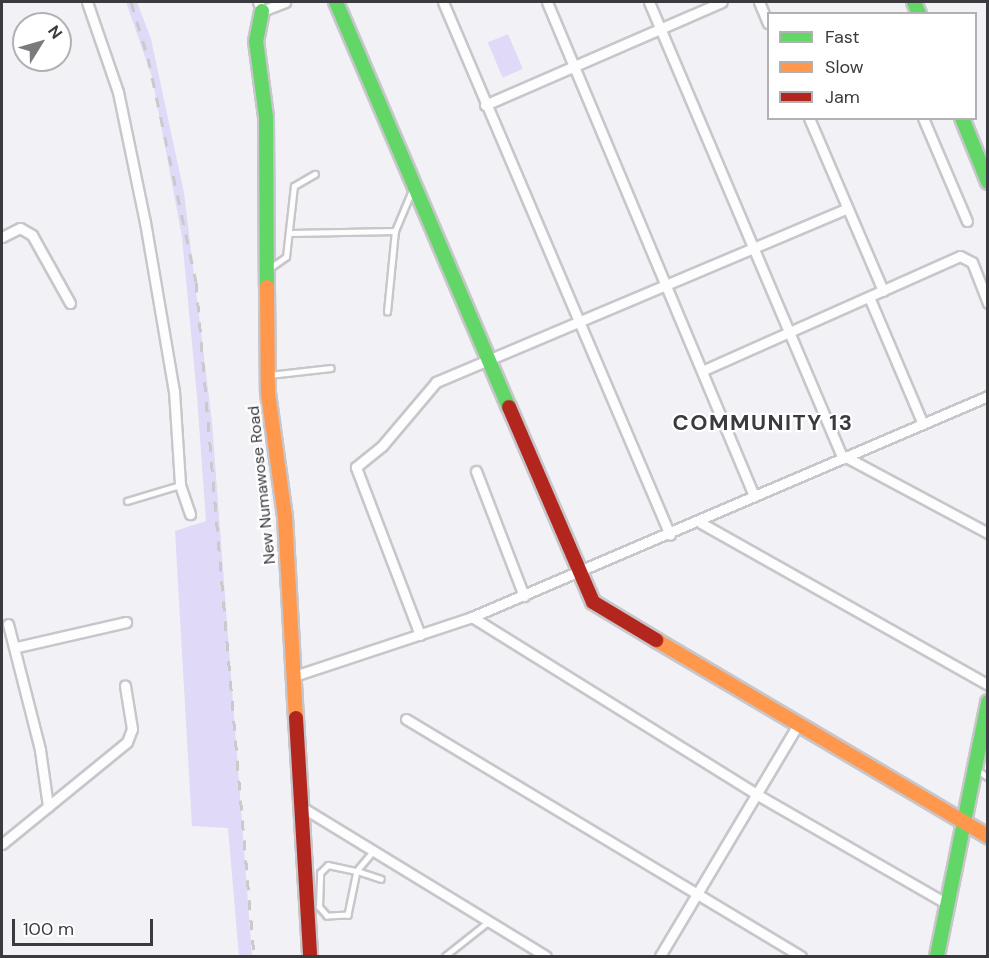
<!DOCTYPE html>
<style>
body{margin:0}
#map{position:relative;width:989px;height:958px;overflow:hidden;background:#f2f1f6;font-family:"DM Sans",sans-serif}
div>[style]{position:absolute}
.green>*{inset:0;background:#e0d9f7;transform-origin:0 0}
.roads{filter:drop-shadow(2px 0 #c7c6ca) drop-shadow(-2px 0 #c7c6ca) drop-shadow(0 2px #c7c6ca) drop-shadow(0 -2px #c7c6ca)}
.lane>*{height:4.5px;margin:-2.25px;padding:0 2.25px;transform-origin:2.25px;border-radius:2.25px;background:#fdfdfe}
.street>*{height:9px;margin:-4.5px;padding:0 4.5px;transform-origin:4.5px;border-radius:4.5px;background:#fdfdfe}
.fast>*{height:14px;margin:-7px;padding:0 7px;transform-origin:7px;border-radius:7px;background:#63d668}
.slow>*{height:14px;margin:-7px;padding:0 7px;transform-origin:7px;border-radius:7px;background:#ff974d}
.jam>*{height:14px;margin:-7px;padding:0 7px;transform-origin:7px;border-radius:7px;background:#b3261e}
.rail>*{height:3px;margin-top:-1.5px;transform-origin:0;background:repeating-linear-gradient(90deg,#cacacc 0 10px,transparent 0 20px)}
span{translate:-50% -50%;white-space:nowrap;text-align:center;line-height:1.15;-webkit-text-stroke:4.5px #fff;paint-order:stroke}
.street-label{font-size:16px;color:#3b3a3f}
.district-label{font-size:22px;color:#3b3a3f;font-weight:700;letter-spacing:1.5px}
.frame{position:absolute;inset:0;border:3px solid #3b3a3f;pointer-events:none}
.legend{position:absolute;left:767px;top:12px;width:210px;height:108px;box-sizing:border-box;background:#fff;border:2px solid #b1b0b2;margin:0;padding:8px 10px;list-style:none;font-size:18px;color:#3b3a3f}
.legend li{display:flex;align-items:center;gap:12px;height:30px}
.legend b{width:30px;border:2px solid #b1b0b2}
.north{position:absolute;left:12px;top:12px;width:60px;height:60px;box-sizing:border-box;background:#fff;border:2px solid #b1b0b2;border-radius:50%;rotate:53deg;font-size:16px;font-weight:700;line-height:24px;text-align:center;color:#3b3a3f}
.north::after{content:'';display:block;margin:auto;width:21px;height:27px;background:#7b7a7f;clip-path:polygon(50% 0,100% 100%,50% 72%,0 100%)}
.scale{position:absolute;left:12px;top:919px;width:141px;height:27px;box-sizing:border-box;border:3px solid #3b3a3f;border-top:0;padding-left:8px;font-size:18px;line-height:21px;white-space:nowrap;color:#3b3a3f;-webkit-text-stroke:4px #fff;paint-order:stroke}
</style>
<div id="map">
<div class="green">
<div style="clip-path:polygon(126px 2px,137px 2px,151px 39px,184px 193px,212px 422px,252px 956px,239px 956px,228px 828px,192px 826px,175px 531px,206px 521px,197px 396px,182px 237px,152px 77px)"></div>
<div style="left:508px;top:34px;width:38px;height:22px;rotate:67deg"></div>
</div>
<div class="roads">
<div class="lane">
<div style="left:291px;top:233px;width:104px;rotate:-1.1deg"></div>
<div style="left:395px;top:231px;width:47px;rotate:-67.3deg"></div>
<div style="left:270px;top:268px;width:19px;rotate:-35deg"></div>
<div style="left:286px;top:257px;width:71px;rotate:-83.6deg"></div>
<div style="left:294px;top:186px;width:24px;rotate:-30deg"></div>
<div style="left:387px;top:312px;width:81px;rotate:-84.4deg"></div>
<div style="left:269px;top:375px;width:62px;rotate:-6.4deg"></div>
<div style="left:127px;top:501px;width:55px;rotate:-16.8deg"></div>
<div style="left:976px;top:769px;width:14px;rotate:34deg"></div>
<div style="left:373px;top:852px;width:25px;rotate:130deg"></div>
<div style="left:357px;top:871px;width:45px;rotate:101.6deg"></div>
<div style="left:348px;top:915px;width:21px;rotate:177deg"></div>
<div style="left:327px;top:916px;width:12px;rotate:-132deg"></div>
<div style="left:319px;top:907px;width:34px;rotate:-88deg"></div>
<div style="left:320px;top:873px;width:11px;rotate:-45deg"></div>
<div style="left:328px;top:865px;width:30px;rotate:12deg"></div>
<div style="left:357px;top:871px;width:25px;rotate:18deg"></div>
<div style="left:445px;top:956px;width:55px;rotate:-38.3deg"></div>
</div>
<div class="street">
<div style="left:87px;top:2px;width:95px;rotate:71deg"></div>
<div style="left:118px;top:92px;width:133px;rotate:78.3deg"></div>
<div style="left:145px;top:222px;width:171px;rotate:80.3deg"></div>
<div style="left:174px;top:391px;width:94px;rotate:86.3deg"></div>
<div style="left:180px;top:485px;width:31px;rotate:71deg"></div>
<div style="left:258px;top:2px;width:10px;rotate:66deg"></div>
<div style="left:262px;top:11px;width:25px;rotate:-21deg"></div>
<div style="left:443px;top:2px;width:579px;rotate:66.93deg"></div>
<div style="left:547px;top:2px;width:536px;rotate:67.26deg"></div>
<div style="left:649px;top:2px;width:496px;rotate:67deg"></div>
<div style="left:759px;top:2px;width:23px;rotate:67deg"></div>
<div style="left:485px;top:105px;width:258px;rotate:-23.5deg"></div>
<div style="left:809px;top:118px;width:188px;rotate:66.8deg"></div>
<div style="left:923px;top:118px;width:112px;rotate:66.9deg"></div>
<div style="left:2px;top:237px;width:20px;rotate:-27deg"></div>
<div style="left:20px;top:228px;width:14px;rotate:30deg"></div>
<div style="left:32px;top:235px;width:78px;rotate:60.8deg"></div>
<div style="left:869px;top:297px;width:138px;rotate:67deg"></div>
<div style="left:704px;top:370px;width:280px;rotate:-24deg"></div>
<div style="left:960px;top:256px;width:13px;rotate:27deg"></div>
<div style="left:972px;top:262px;width:44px;rotate:68.7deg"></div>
<div style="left:846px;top:457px;width:161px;rotate:28.2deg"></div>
<div style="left:476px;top:471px;width:134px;rotate:69deg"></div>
<div style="left:701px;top:523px;width:330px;rotate:29.4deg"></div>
<div style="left:472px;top:617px;width:335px;rotate:31.9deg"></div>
<div style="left:756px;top:794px;width:220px;rotate:29.9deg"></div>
<div style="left:8px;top:624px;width:130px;rotate:75.7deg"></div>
<div style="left:40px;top:750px;width:57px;rotate:81.9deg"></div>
<div style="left:420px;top:635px;width:180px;rotate:-110.9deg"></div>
<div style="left:356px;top:467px;width:33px;rotate:-39deg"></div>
<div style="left:382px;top:446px;width:84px;rotate:-49.8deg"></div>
<div style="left:436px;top:382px;width:445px;rotate:-22.9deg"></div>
<div style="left:17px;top:647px;width:112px;rotate:-12.9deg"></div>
<div style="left:294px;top:676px;width:188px;rotate:-18.3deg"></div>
<div style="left:472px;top:617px;width:561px;rotate:-23.19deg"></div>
<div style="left:406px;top:719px;width:461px;rotate:31deg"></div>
<div style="left:300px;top:806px;width:288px;rotate:31.4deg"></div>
<div style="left:2px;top:844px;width:161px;rotate:-39.2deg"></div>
<div style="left:127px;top:742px;width:14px;rotate:-69deg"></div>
<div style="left:132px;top:729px;width:44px;rotate:-99.2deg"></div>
<div style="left:660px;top:956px;width:268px;rotate:-59.2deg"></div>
</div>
<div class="fast">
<div style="left:336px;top:2px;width:440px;rotate:66.9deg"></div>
<div style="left:914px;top:2px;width:13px;rotate:67deg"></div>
<div style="left:262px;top:11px;width:31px;rotate:101deg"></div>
<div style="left:256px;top:41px;width:77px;rotate:82.5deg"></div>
<div style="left:266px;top:117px;width:170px;rotate:89.7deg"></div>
<div style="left:962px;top:118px;width:69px;rotate:67.9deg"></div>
<div style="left:937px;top:956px;width:259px;rotate:-78.6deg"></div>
</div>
<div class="slow">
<div style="left:267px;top:287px;width:106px;rotate:89.5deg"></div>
<div style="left:268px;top:393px;width:125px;rotate:82.2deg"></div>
<div style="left:285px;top:517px;width:201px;rotate:86.9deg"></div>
<div style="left:656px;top:640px;width:386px;rotate:30.6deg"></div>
</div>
<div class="jam">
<div style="left:509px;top:407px;width:212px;rotate:66.7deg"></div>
<div style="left:593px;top:602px;width:74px;rotate:31.1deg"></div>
<div style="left:296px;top:718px;width:238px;rotate:86.6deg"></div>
</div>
</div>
<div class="rail">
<div style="left:131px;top:2px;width:59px;rotate:73.1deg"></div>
<div style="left:148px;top:58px;width:229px;rotate:77.9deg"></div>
<div style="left:196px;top:282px;width:676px;rotate:85.08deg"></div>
</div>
<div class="street-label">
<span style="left:262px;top:485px;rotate:-96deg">New Numawose Road</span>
</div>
<div class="district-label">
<span style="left:763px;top:423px">COMMUNITY 13</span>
</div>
<div class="frame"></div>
<ul class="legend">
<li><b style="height:8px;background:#63d668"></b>Fast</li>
<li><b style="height:8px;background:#ff974d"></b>Slow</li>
<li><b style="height:8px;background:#b3261e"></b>Jam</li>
</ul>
<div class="north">N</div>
<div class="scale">100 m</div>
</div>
